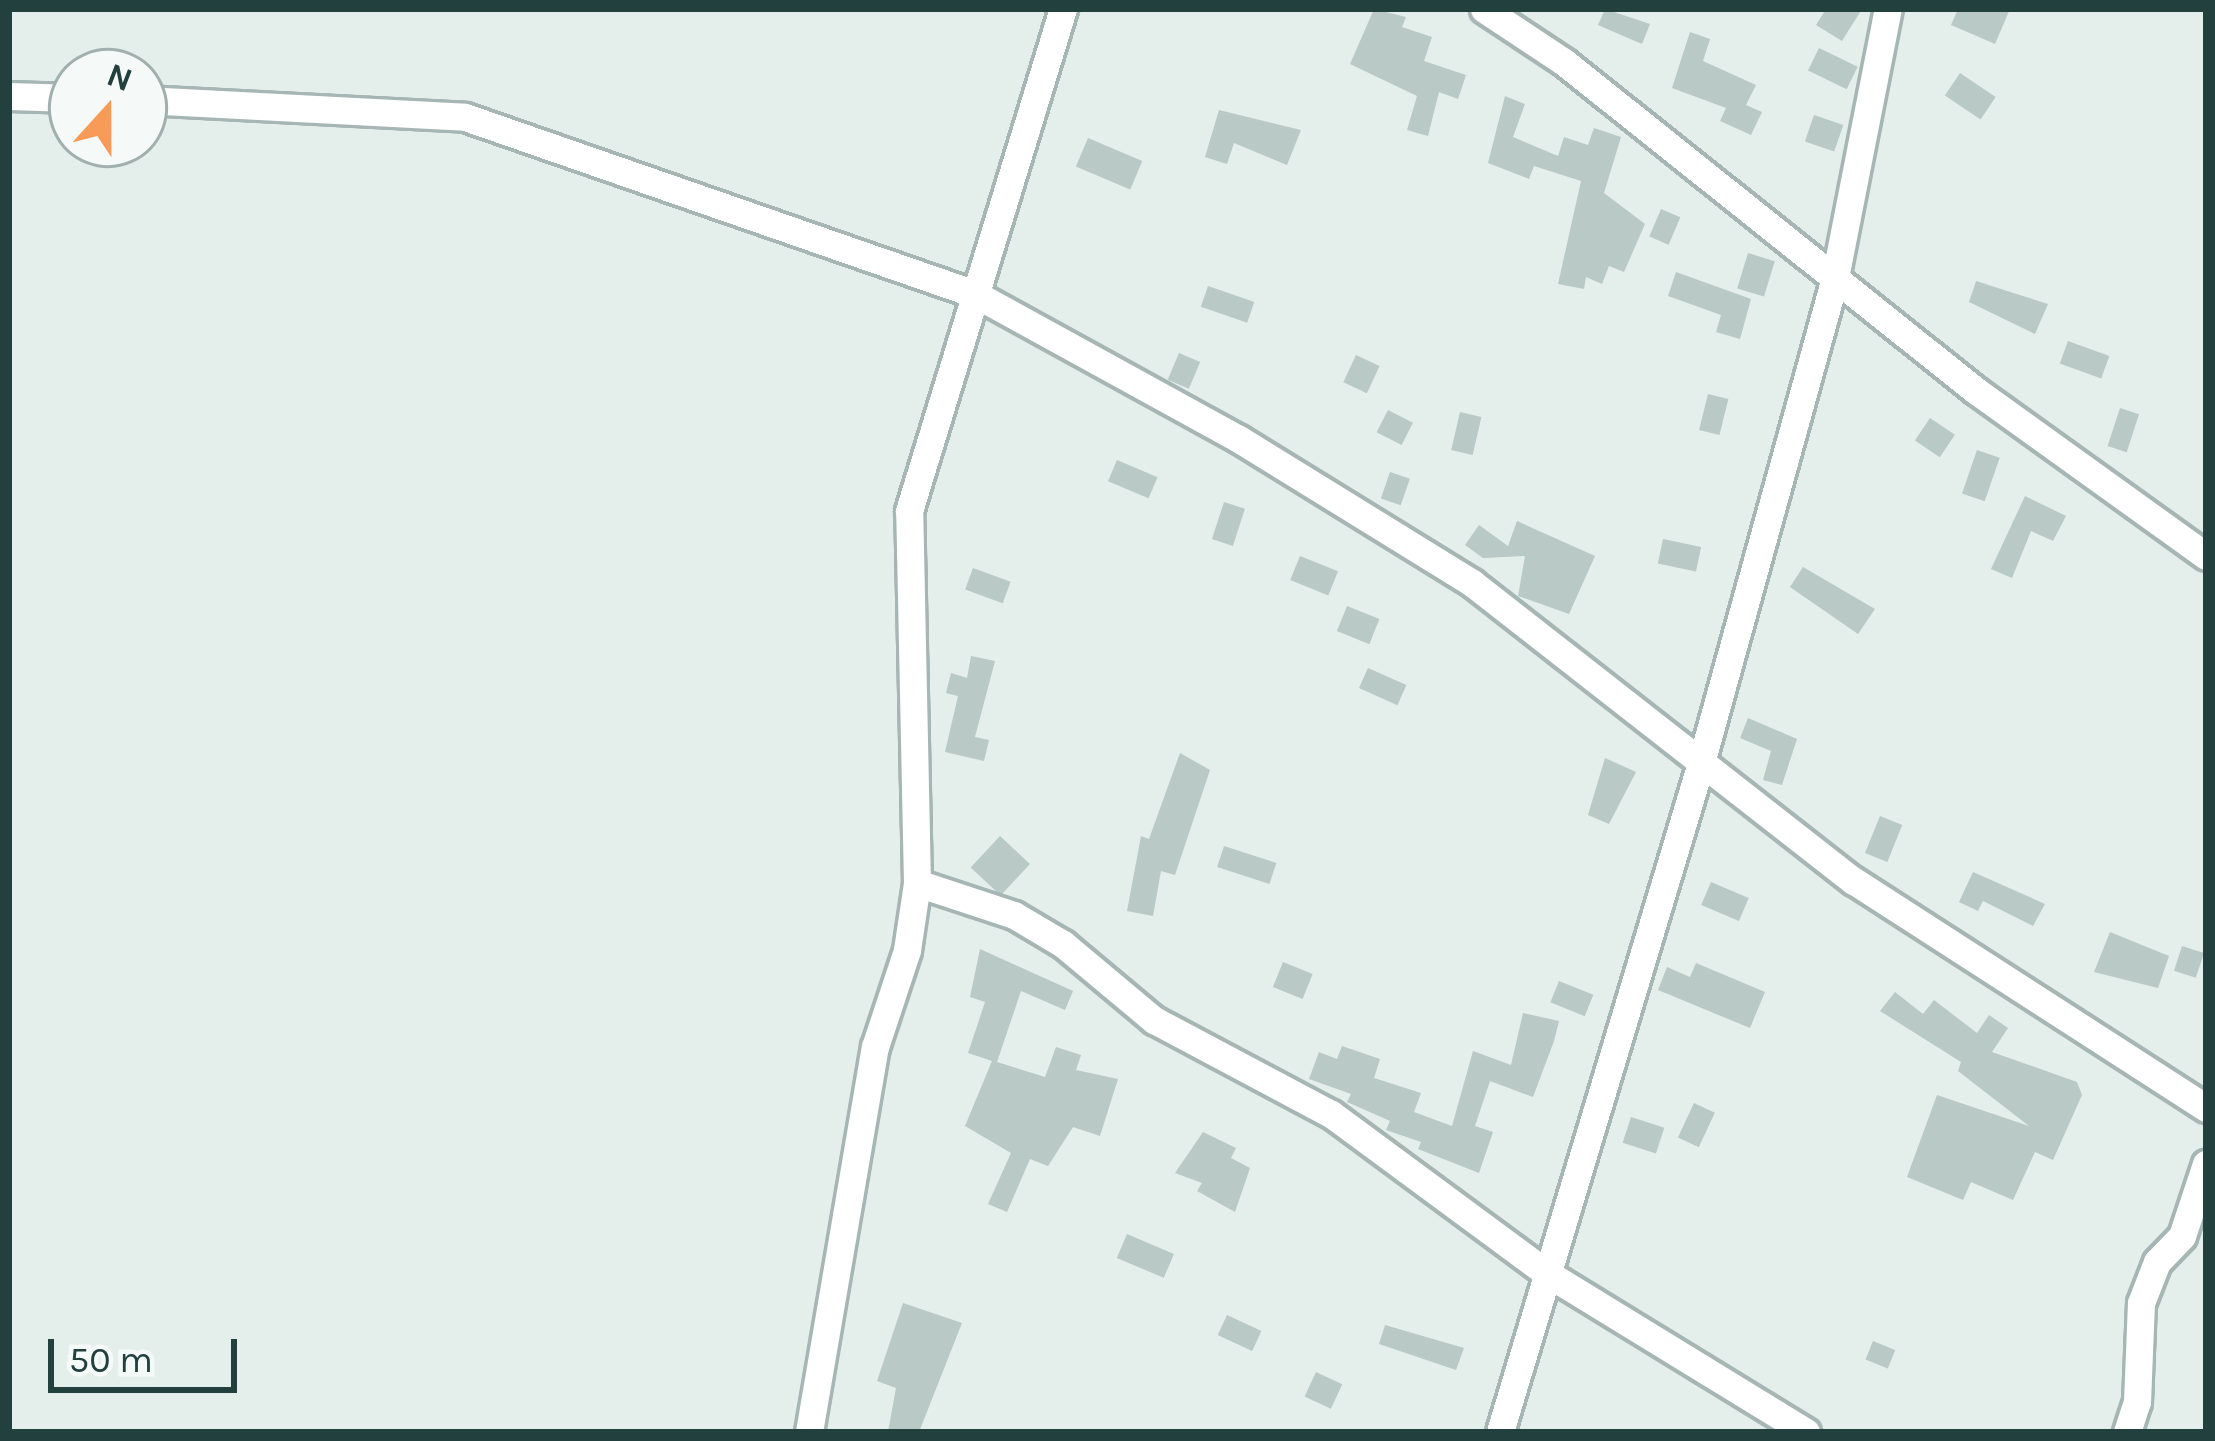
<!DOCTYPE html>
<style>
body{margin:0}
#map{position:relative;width:2215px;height:1441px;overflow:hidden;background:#e4eeeb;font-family:Karla,sans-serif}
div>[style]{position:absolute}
.building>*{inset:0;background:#b9c9c5;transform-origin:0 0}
.roads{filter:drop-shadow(3px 0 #a6b6b4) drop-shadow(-3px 0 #a6b6b4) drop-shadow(0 3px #a6b6b4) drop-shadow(0 -3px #a6b6b4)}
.street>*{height:27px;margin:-13.5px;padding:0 13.5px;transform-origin:13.5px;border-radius:13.5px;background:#fff}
span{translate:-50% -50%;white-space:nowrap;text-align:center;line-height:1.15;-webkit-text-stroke:9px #f5faf8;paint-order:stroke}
.frame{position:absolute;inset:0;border:12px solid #22403e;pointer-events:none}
.north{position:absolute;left:48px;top:48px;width:120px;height:120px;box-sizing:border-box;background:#f5faf8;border:3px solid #a1b0ae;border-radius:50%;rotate:21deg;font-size:33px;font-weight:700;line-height:48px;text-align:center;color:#22403e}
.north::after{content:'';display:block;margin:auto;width:42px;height:54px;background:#f89b58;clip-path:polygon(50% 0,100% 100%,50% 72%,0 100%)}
.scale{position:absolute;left:48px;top:1339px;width:189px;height:54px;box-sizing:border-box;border:6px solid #22403e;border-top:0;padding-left:15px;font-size:36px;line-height:42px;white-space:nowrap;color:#22403e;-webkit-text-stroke:9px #f5faf8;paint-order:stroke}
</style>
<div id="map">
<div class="building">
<div style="clip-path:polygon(1374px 9px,1406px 17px,1402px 27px,1432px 37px,1424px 61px,1466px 75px,1458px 99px,1439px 92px,1428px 136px,1407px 130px,1417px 96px,1350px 64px)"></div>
<div style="clip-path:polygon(1605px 9px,1650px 24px,1642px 44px,1598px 25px)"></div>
<div style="clip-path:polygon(1826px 9px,1862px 9px,1842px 41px,1816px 25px)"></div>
<div style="clip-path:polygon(1958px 9px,2010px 9px,1995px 44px,1951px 25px)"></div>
<div style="clip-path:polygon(1690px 32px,1710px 39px,1703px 61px,1756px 85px,1746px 105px,1762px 112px,1751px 135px,1720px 121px,1726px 108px,1672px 88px)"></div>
<div style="left:1819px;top:48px;width:43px;height:25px;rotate:26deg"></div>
<div style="left:1960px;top:73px;width:43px;height:27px;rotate:34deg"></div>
<div style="clip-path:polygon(1505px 96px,1525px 104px,1513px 137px,1558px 156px,1564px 137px,1588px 145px,1594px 128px,1621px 137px,1604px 193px,1645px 224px,1624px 272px,1609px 266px,1602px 284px,1586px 277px,1584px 289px,1558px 284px,1581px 181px,1534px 166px,1529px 179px,1488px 163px)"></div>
<div style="clip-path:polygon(1219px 110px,1301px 130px,1287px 165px,1234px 143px,1227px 164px,1205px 157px)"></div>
<div style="left:1814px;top:115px;width:31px;height:28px;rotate:19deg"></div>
<div style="left:1088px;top:138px;width:59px;height:31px;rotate:23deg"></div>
<div style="left:1661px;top:209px;width:21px;height:30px;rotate:23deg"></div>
<div style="left:1748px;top:253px;width:28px;height:37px;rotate:17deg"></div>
<div style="clip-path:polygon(1676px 272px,1751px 299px,1740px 339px,1716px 332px,1721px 315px,1668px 296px)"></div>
<div style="clip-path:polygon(1976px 281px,2048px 304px,2035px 334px,1969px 302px)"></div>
<div style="left:1208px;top:286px;width:49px;height:22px;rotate:19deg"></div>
<div style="left:2068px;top:341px;width:44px;height:24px;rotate:20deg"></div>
<div style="left:1179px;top:353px;width:23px;height:29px;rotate:23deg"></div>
<div style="left:1356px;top:355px;width:26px;height:30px;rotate:25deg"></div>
<div style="left:1708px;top:394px;width:21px;height:37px;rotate:14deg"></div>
<div style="left:2120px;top:408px;width:20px;height:40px;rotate:18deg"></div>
<div style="left:1388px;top:410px;width:28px;height:25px;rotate:27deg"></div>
<div style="left:1460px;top:412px;width:22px;height:39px;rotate:13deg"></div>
<div style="left:1930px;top:418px;width:30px;height:27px;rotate:34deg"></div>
<div style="left:1977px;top:450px;width:24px;height:46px;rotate:19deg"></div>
<div style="left:1117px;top:460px;width:44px;height:23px;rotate:23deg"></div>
<div style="left:1390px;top:472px;width:21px;height:28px;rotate:19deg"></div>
<div style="clip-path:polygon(2025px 496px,2066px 516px,2053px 541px,2031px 531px,2012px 578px,1991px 569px)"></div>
<div style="left:1224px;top:502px;width:22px;height:39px;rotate:18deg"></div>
<div style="clip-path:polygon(1517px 521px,1595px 556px,1569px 614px,1518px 596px,1525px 556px,1483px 558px,1465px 545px,1479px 525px,1508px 546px)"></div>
<div style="left:1663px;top:539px;width:39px;height:25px;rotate:12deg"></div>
<div style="left:1300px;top:556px;width:41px;height:26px;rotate:22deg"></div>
<div style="clip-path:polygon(1803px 567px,1875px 609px,1858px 634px,1790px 587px)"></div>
<div style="left:973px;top:568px;width:40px;height:23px;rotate:20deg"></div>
<div style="left:1347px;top:606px;width:35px;height:27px;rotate:22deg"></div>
<div style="clip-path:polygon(971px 656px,995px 661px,975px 737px,989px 740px,984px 761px,945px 752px,958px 696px,946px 693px,951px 673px,967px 678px)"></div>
<div style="left:1368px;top:668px;width:42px;height:22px;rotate:24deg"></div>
<div style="clip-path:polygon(1748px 718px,1797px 739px,1782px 785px,1763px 780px,1771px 751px,1740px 738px)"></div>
<div style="clip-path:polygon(1180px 753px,1210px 770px,1175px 875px,1161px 871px,1153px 916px,1127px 911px,1141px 836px,1149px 839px)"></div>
<div style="clip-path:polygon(1605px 758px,1636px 772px,1609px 824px,1588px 815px)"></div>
<div style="left:1880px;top:816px;width:24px;height:40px;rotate:22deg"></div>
<div style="left:1000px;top:836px;width:41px;height:43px;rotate:43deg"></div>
<div style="left:1224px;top:846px;width:55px;height:22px;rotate:18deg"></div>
<div style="clip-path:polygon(1973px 872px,2045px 904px,2033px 926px,1983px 901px,1978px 911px,1959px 902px)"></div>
<div style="left:1711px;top:882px;width:41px;height:25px;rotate:23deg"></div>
<div style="clip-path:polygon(2110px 932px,2169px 956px,2158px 988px,2094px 972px)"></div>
<div style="left:2182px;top:946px;width:23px;height:26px;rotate:18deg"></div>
<div style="clip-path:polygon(980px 949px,1073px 991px,1065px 1010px,1021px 991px,997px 1062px,1045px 1077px,1056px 1047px,1081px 1055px,1076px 1070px,1118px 1079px,1100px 1136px,1073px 1127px,1048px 1166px,1030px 1159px,1007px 1212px,988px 1204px,1011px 1153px,965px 1126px,992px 1061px,968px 1053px,985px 1002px,970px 997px)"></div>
<div style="left:1283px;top:962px;width:32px;height:27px;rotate:22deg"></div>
<div style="clip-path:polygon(1696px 963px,1765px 992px,1750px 1028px,1658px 990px,1667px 967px,1690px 977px)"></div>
<div style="left:1559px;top:981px;width:37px;height:23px;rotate:22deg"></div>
<div style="clip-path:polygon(1895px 992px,1923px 1014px,1934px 1000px,1977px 1033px,1989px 1015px,2008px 1028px,1992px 1052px,2077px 1082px,2082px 1095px,2053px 1160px,2035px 1152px,2013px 1200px,1971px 1182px,1963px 1200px,1907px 1177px,1937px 1095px,2029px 1126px,1958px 1071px,1961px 1062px,1880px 1011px)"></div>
<div style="clip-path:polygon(1523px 1013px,1559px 1021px,1554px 1041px,1533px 1097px,1490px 1081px,1475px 1126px,1493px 1132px,1479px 1173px,1418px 1149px,1421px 1142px,1386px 1130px,1390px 1121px,1347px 1102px,1351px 1094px,1309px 1079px,1319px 1052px,1337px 1059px,1342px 1046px,1380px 1059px,1374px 1078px,1421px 1093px,1414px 1112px,1452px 1126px,1473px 1051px,1511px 1065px)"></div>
<div style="left:1694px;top:1103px;width:23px;height:38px;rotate:25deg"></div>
<div style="left:1631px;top:1117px;width:35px;height:27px;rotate:18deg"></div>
<div style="clip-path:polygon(1203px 1132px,1236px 1148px,1231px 1158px,1250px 1168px,1235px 1212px,1197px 1191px,1202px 1183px,1175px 1173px)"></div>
<div style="left:1127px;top:1234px;width:51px;height:26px;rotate:23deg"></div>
<div style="clip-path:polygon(903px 1303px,962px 1323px,919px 1432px,888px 1432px,896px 1388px,877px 1381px)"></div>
<div style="left:1227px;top:1315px;width:38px;height:22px;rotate:25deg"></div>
<div style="clip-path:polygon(1385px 1325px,1464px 1348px,1456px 1370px,1379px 1344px)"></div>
<div style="left:1873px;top:1341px;width:24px;height:20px;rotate:22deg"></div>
<div style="left:1316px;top:1372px;width:29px;height:27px;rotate:25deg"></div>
</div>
<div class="roads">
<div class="street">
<div style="left:1484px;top:9px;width:96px;rotate:33.5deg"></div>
<div style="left:1564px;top:62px;width:526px;rotate:38.59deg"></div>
<div style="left:1975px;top:390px;width:284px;rotate:35.7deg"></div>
<div style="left:9px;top:96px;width:63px;rotate:1.8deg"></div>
<div style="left:144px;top:100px;width:321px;rotate:3deg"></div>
<div style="left:465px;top:117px;width:540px;rotate:19.14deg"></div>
<div style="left:975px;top:294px;width:301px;rotate:28.8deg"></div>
<div style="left:1239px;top:439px;width:274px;rotate:31.7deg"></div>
<div style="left:1472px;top:583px;width:484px;rotate:38deg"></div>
<div style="left:1854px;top:881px;width:419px;rotate:32.8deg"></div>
<div style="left:917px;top:883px;width:102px;rotate:18.3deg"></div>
<div style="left:1014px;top:915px;width:57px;rotate:30.6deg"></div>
<div style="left:1063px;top:944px;width:119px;rotate:39.9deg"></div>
<div style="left:1154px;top:1020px;width:200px;rotate:28deg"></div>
<div style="left:1331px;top:1114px;width:266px;rotate:36.4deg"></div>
<div style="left:1545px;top:1272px;width:306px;rotate:31.5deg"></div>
<div style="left:809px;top:1432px;width:391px;rotate:-80.3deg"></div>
<div style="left:875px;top:1047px;width:102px;rotate:-71.7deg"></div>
<div style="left:907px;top:950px;width:68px;rotate:-81.5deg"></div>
<div style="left:917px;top:883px;width:372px;rotate:-91.2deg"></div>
<div style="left:909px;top:511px;width:525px;rotate:-72.95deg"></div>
<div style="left:1500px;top:1432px;width:699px;rotate:-73.28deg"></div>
<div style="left:1701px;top:763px;width:503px;rotate:-74.56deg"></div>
<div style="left:1835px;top:278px;width:274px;rotate:-78.9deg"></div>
<div style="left:2127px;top:1432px;width:32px;rotate:-72deg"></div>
<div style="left:2137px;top:1402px;width:99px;rotate:-87.7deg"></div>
<div style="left:2141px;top:1303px;width:44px;rotate:-68.7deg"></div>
<div style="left:2157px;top:1262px;width:36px;rotate:-46deg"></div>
<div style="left:2182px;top:1236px;width:76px;rotate:-71.6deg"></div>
</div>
</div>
<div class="frame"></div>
<div class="north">N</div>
<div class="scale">50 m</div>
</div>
